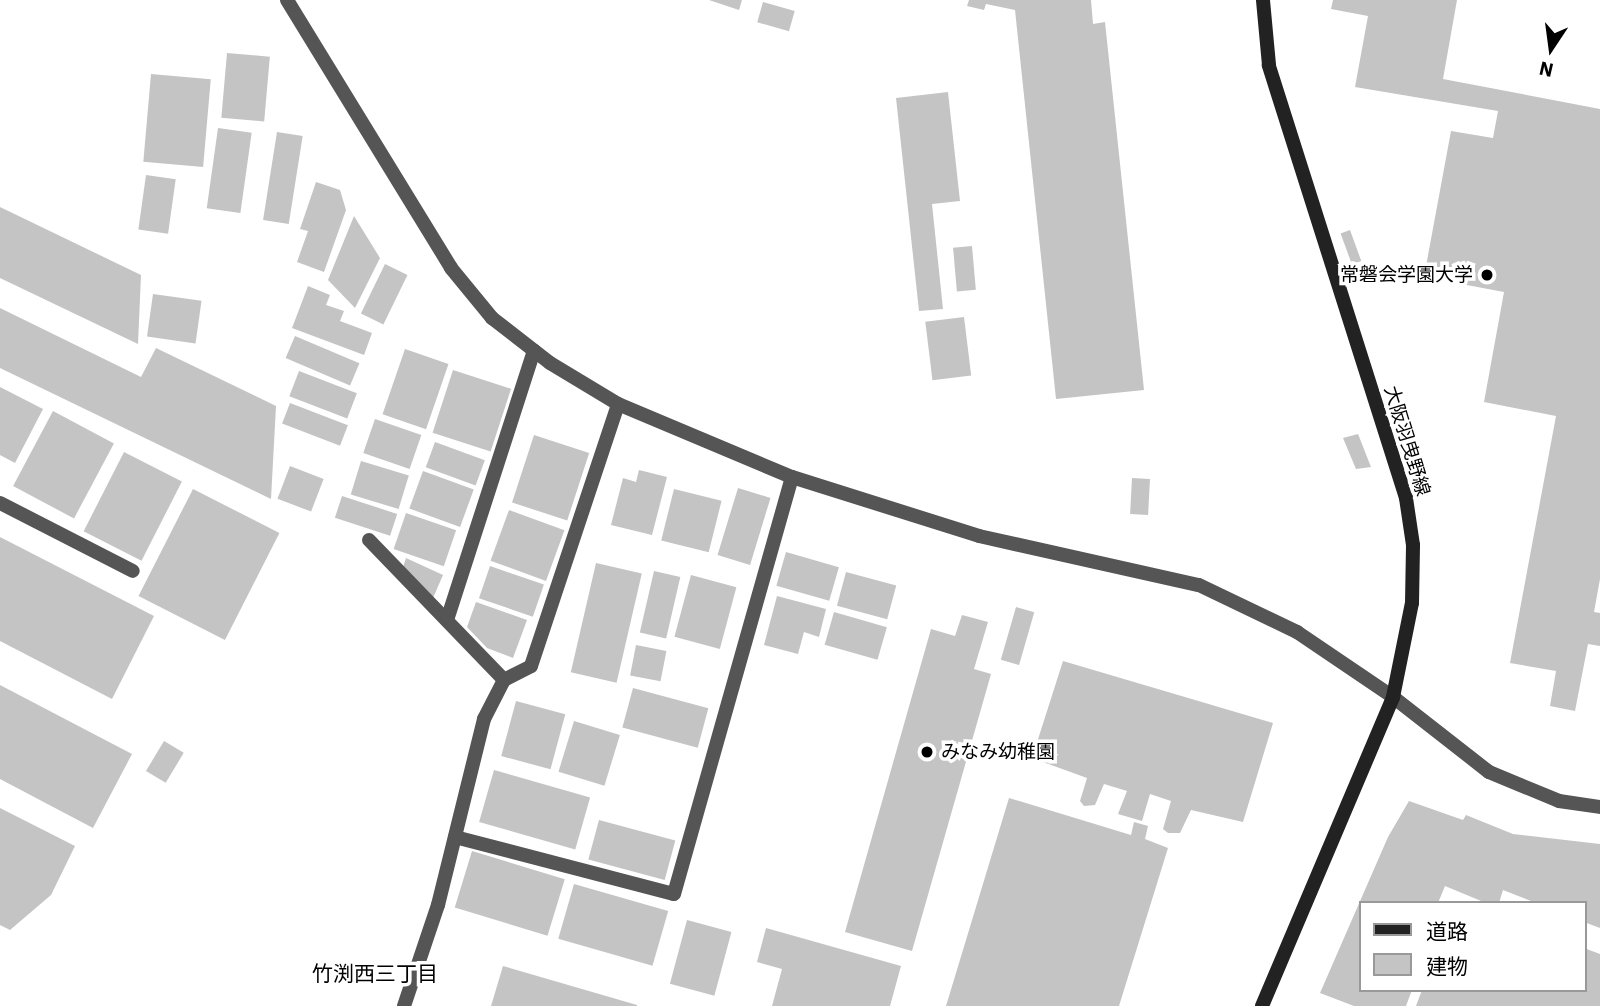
<!DOCTYPE html>
<meta charset="utf-8">
<style>
body{margin:0}
#map{position:relative;width:1600px;height:1006px;overflow:hidden;background:#fff;font-family:"IBM Plex Sans","Noto Sans JP",sans-serif}
div>[style]{position:absolute}
.building>*{inset:0;background:#c4c4c4;transform-origin:0 0}
.service>*{height:14px;margin:-7px;padding:0 7px;transform-origin:7px;border-radius:7px;background:#555}
.minor>*{height:14px;margin:-7px;padding:0 7px;transform-origin:7px;border-radius:7px;background:#555}
.secondary>*{height:14px;margin:-7px;padding:0 7px;transform-origin:7px;border-radius:7px;background:#222}
.dots>*{width:19px;height:19px;translate:-50% -50%;box-sizing:border-box;border:4px solid #fff;border-radius:50%}
span{translate:-50% -50%;white-space:nowrap;text-align:center;line-height:1.15;-webkit-text-stroke:7px #fff;paint-order:stroke}
.poi-label{font-size:19px;color:#000}
.right{translate:-100% -50%;text-align:right}
.left{translate:0 -50%;text-align:left}
.street-label{font-size:19px;color:#000}
.neighbourhood-label{font-size:21px;color:#000}
.legend{position:absolute;left:1359px;top:901px;width:228px;height:91px;box-sizing:border-box;background:#fff;border:2px solid #999;margin:0;padding:9px 12px;list-style:none;font-size:21px;color:#000}
.legend li{display:flex;align-items:center;gap:14px;height:35px}
.legend b{width:35px;border:2px solid #999}
.north{position:absolute;left:1516px;top:14px;width:70px;height:70px;-webkit-text-stroke:5px #fff;paint-order:stroke;rotate:193deg;font-size:19px;font-weight:700;line-height:28px;text-align:center;color:#000}
.north::after{content:'';display:block;margin:auto;width:24px;height:32px;background:#000;clip-path:polygon(50% 0,100% 100%,50% 72%,0 100%)}
</style>
<div id="map">
<div class="building">
<div style="clip-path:polygon(709px 0,742px 0,739px 10px)"></div>
<div style="clip-path:polygon(969px 0,1091px 0,1093px 24px,1105px 22px,1144px 390px,1056px 399px,1015px 10px,986px 4px,984px 10px,967px 6px)"></div>
<div style="clip-path:polygon(1333px 0,1457px 0,1443px 79px,1600px 109px,1600px 579px,1594px 612px,1600px 613px,1600px 646px,1588px 644px,1575px 711px,1550px 706px,1556px 671px,1510px 663px,1556px 416px,1484px 402px,1504px 292px,1424px 277px,1451px 131px,1493px 138px,1498px 111px,1355px 87px,1368px 16px,1331px 9px)"></div>
<div style="left:763px;top:2px;width:33px;height:21px;rotate:16deg"></div>
<div style="left:227px;top:53px;width:43px;height:65px;rotate:5deg"></div>
<div style="left:151px;top:74px;width:60px;height:88px;rotate:5deg"></div>
<div style="clip-path:polygon(948px 92px,960px 201px,932px 204px,943px 309px,919px 311px,896px 98px)"></div>
<div style="left:218px;top:128px;width:34px;height:81px;rotate:8deg"></div>
<div style="left:277px;top:132px;width:26px;height:89px;rotate:9deg"></div>
<div style="left:146px;top:175px;width:30px;height:55px;rotate:8deg"></div>
<div style="clip-path:polygon(316px 182px,340px 190px,346px 210px,324px 272px,297px 262px,308px 231px,300px 229px)"></div>
<div style="clip-path:polygon(0 207px,141px 275px,138px 344px,0 278px)"></div>
<div style="clip-path:polygon(354px 216px,380px 258px,355px 308px,328px 280px)"></div>
<div style="left:1350px;top:230px;width:33px;height:10px;rotate:70deg"></div>
<div style="left:972px;top:246px;width:44px;height:19px;rotate:85deg"></div>
<div style="left:385px;top:264px;width:25px;height:55px;rotate:26deg"></div>
<div style="clip-path:polygon(308px 286px,330px 295px,326px 305px,344px 311px,340px 321px,372px 333px,364px 355px,292px 328px)"></div>
<div style="left:153px;top:294px;width:49px;height:43px;rotate:8deg"></div>
<div style="clip-path:polygon(0 308px,141px 377px,156px 348px,276px 406px,271px 499px,0 368px)"></div>
<div style="left:964px;top:317px;width:59px;height:39px;rotate:83deg"></div>
<div style="left:295px;top:336px;width:70px;height:24px;rotate:23deg"></div>
<div style="left:405px;top:349px;width:46px;height:69px;rotate:19deg"></div>
<div style="left:453px;top:370px;width:61px;height:66px;rotate:18deg"></div>
<div style="left:299px;top:371px;width:62px;height:27px;rotate:21deg"></div>
<div style="clip-path:polygon(0 387px,43px 409px,15px 463px,0 455px)"></div>
<div style="left:290px;top:403px;width:62px;height:22px;rotate:21deg"></div>
<div style="left:53px;top:411px;width:69px;height:85px;rotate:28deg"></div>
<div style="left:375px;top:419px;width:49px;height:36px;rotate:19deg"></div>
<div style="clip-path:polygon(1358px 434px,1371px 467px,1356px 469px,1343px 438px)"></div>
<div style="left:534px;top:435px;width:58px;height:71px;rotate:18deg"></div>
<div style="left:435px;top:442px;width:53px;height:27px;rotate:20deg"></div>
<div style="left:124px;top:452px;width:65px;height:89px;rotate:27deg"></div>
<div style="left:361px;top:461px;width:50px;height:35px;rotate:17deg"></div>
<div style="left:290px;top:466px;width:36px;height:35px;rotate:21deg"></div>
<div style="clip-path:polygon(639px 470px,667px 477px,652px 535px,611px 525px,623px 478px,636px 482px)"></div>
<div style="left:423px;top:471px;width:54px;height:40px;rotate:20deg"></div>
<div style="left:1132px;top:478px;width:18px;height:36px;rotate:3deg"></div>
<div style="left:738px;top:488px;width:34px;height:70px;rotate:17deg"></div>
<div style="left:193px;top:489px;width:97px;height:120px;rotate:27deg"></div>
<div style="left:674px;top:489px;width:49px;height:53px;rotate:14deg"></div>
<div style="left:342px;top:496px;width:58px;height:23px;rotate:18deg"></div>
<div style="left:509px;top:510px;width:59px;height:54px;rotate:20deg"></div>
<div style="left:406px;top:513px;width:53px;height:38px;rotate:19deg"></div>
<div style="clip-path:polygon(0 537px,154px 616px,112px 699px,0 641px)"></div>
<div style="left:786px;top:552px;width:55px;height:35px;rotate:16deg"></div>
<div style="clip-path:polygon(406px 558px,443px 575px,433px 598px,403px 567px)"></div>
<div style="left:596px;top:563px;width:47px;height:112px;rotate:13deg"></div>
<div style="left:490px;top:566px;width:57px;height:34px;rotate:19deg"></div>
<div style="left:654px;top:571px;width:27px;height:63px;rotate:13deg"></div>
<div style="left:846px;top:572px;width:52px;height:35px;rotate:15deg"></div>
<div style="left:691px;top:575px;width:47px;height:64px;rotate:15deg"></div>
<div style="clip-path:polygon(777px 596px,826px 609px,819px 637px,804px 632px,798px 654px,764px 645px)"></div>
<div style="clip-path:polygon(476px 602px,527px 620px,513px 658px,487px 648px,467px 627px)"></div>
<div style="left:1016px;top:607px;width:19px;height:55px;rotate:16deg"></div>
<div style="left:834px;top:612px;width:55px;height:34px;rotate:16deg"></div>
<div style="clip-path:polygon(962px 615px,988px 622px,974px 669px,991px 674px,912px 951px,845px 932px,931px 629px,955px 636px)"></div>
<div style="left:636px;top:645px;width:31px;height:31px;rotate:11deg"></div>
<div style="clip-path:polygon(1063px 661px,1273px 723px,1243px 822px,1191px 810px,1180px 833px,1168px 833px,1163px 829px,1171px 801px,1150px 794px,1142px 821px,1118px 814px,1127px 791px,1104px 784px,1095px 805px,1084px 806px,1080px 801px,1087px 778px,1032px 758px)"></div>
<div style="clip-path:polygon(0 685px,132px 754px,93px 828px,0 779px)"></div>
<div style="left:633px;top:688px;width:78px;height:41px;rotate:15deg"></div>
<div style="left:516px;top:701px;width:51px;height:57px;rotate:15deg"></div>
<div style="left:574px;top:721px;width:48px;height:53px;rotate:17deg"></div>
<div style="left:164px;top:741px;width:23px;height:35px;rotate:31deg"></div>
<div style="left:494px;top:770px;width:100px;height:54px;rotate:16deg"></div>
<div style="clip-path:polygon(1009px 798px,1131px 835px,1134px 822px,1148px 826px,1145px 839px,1168px 848px,1119px 1006px,946px 1006px)"></div>
<div style="clip-path:polygon(1409px 801px,1463px 820px,1466px 815px,1513px 834px,1600px 844px,1600px 928px,1584px 922px,1584px 903px,1536px 903px,1503px 890px,1499px 903px,1486px 903px,1445px 886px,1438px 903px,1360px 903px,1360px 990px,1412px 990px,1406px 1006px,1354px 1006px,1320px 993px,1388px 837px)"></div>
<div style="clip-path:polygon(0 808px,75px 846px,51px 895px,10px 930px,0 925px)"></div>
<div style="left:599px;top:820px;width:79px;height:41px;rotate:15deg"></div>
<div style="left:472px;top:851px;width:97px;height:59px;rotate:17deg"></div>
<div style="left:574px;top:884px;width:98px;height:57px;rotate:16deg"></div>
<div style="left:687px;top:920px;width:46px;height:66px;rotate:15deg"></div>
<div style="clip-path:polygon(766px 928px,901px 966px,890px 1006px,772px 1006px,782px 969px,757px 962px)"></div>
<div style="clip-path:polygon(1584px 948px,1600px 954px,1600px 1006px,1416px 1006px,1422px 990px,1584px 990px)"></div>
<div style="clip-path:polygon(503px 966px,637px 1005px,637px 1006px,491px 1006px)"></div>
</div>
<div class="service">
<div style="left:0;top:503px;width:149px;rotate:27.1deg"></div>
<div style="left:455px;top:837px;width:226px;rotate:14.6deg"></div>
</div>
<div class="minor">
<div style="left:287px;top:0;width:314px;rotate:58.5deg"></div>
<div style="left:451px;top:268px;width:65px;rotate:50.6deg"></div>
<div style="left:492px;top:318px;width:73px;rotate:37.8deg"></div>
<div style="left:550px;top:363px;width:79px;rotate:31.1deg"></div>
<div style="left:618px;top:404px;width:189px;rotate:22.8deg"></div>
<div style="left:792px;top:477px;width:196px;rotate:17.5deg"></div>
<div style="left:979px;top:536px;width:225px;rotate:12.6deg"></div>
<div style="left:1199px;top:585px;width:109px;rotate:25.6deg"></div>
<div style="left:1297px;top:632px;width:116px;rotate:34.1deg"></div>
<div style="left:1393px;top:697px;width:122px;rotate:38deg"></div>
<div style="left:1489px;top:772px;width:76px;rotate:22.5deg"></div>
<div style="left:1559px;top:801px;width:41px;rotate:8.3deg"></div>
<div style="left:369px;top:540px;width:194px;rotate:46deg"></div>
<div style="left:447px;top:620px;width:283px;rotate:-72.1deg"></div>
<div style="left:674px;top:894px;width:433px;rotate:-74.2deg"></div>
<div style="left:404px;top:1006px;width:107px;rotate:-71.4deg"></div>
<div style="left:438px;top:905px;width:192px;rotate:-76.1deg"></div>
<div style="left:484px;top:719px;width:44px;rotate:-62.9deg"></div>
<div style="left:504px;top:680px;width:30px;rotate:-27deg"></div>
<div style="left:531px;top:666px;width:276px;rotate:-71.6deg"></div>
</div>
<div class="secondary">
<div style="left:1262px;top:1006px;width:336px;rotate:-67deg"></div>
<div style="left:1393px;top:697px;width:96px;rotate:-78.6deg"></div>
<div style="left:1412px;top:603px;width:58px;rotate:-89deg"></div>
<div style="left:1413px;top:545px;width:48px;rotate:-98.5deg"></div>
<div style="left:1406px;top:498px;width:454px;rotate:-107.6deg"></div>
<div style="left:1269px;top:65px;width:65px;rotate:-95.3deg"></div>
</div>
<div class="dots">
<div style="left:1487px;top:275px;background:#000"></div>
<div style="left:927px;top:752px;background:#000"></div>
</div>
<div class="poi-label">
<span class="right" style="left:1473px;top:275px">常磐会学園大学</span>
<span class="left" style="left:941px;top:752px">みなみ幼稚園</span>
</div>
<div class="street-label">
<span style="left:1407px;top:441px;rotate:73deg">大阪羽曳野線</span>
</div>
<div class="neighbourhood-label">
<span style="left:375px;top:973px">竹渕西三丁目</span>
</div>
<ul class="legend">
<li><b style="height:9px;background:#222"></b>道路</li>
<li><b style="height:19px;background:#c4c4c4"></b>建物</li>
</ul>
<div class="north">N</div>
</div>
